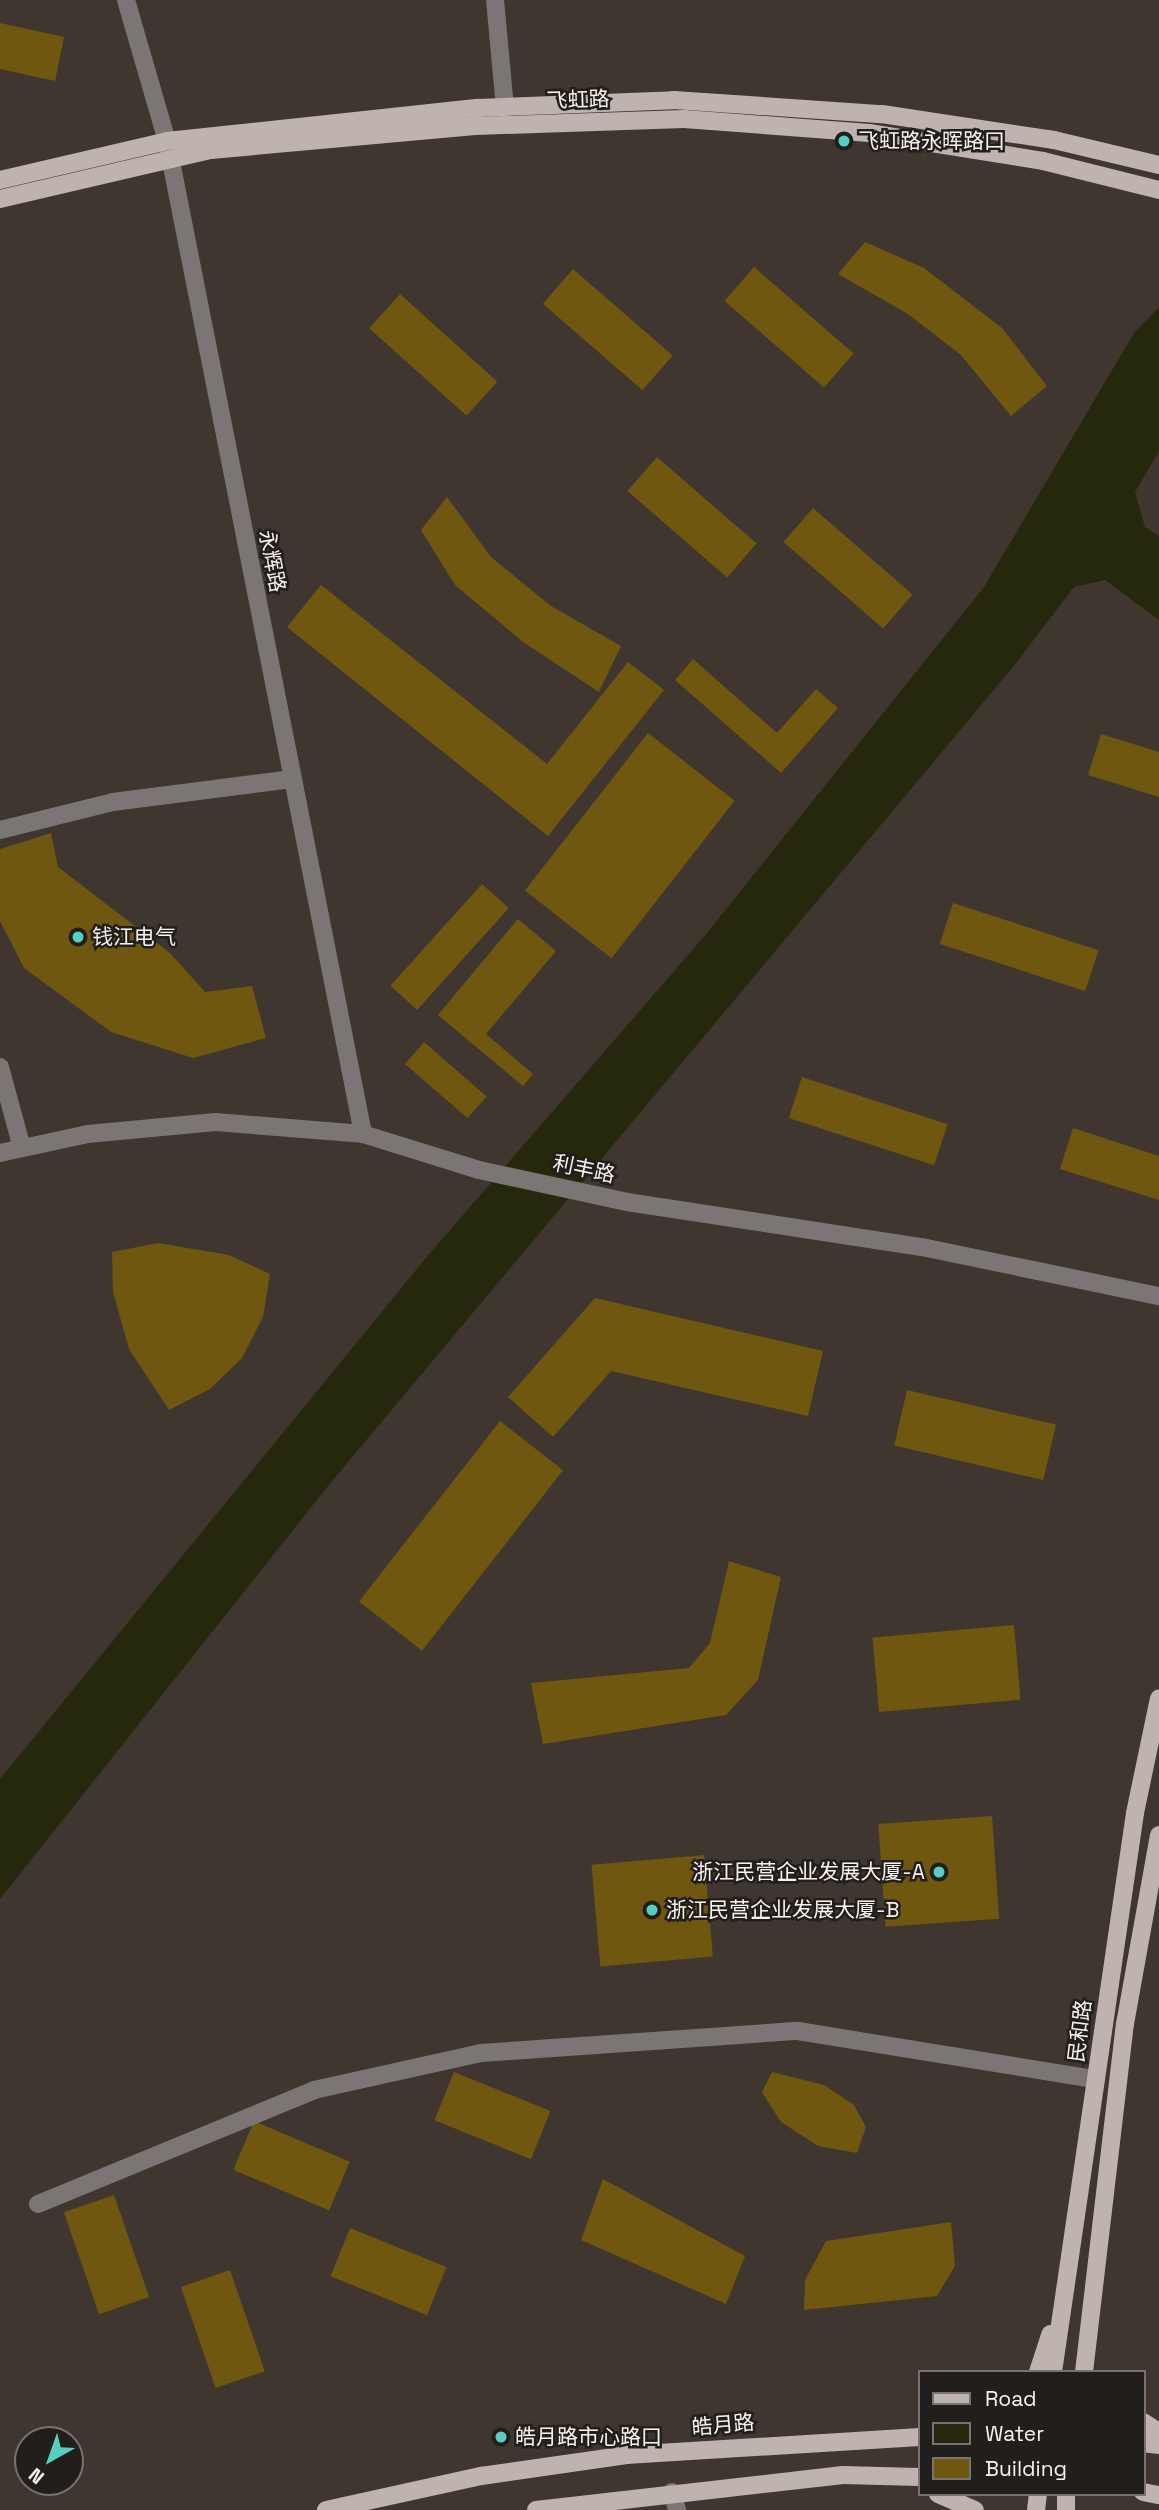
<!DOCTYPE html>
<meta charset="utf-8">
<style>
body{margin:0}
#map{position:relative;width:1159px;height:2510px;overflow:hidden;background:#3e362f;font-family:"Space Grotesk","Noto Sans SC",sans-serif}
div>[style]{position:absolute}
.water>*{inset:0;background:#26280d}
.building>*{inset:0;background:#6f570f;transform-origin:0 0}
.minor>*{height:18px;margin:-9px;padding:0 9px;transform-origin:9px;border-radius:9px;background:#7b7674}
.major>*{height:18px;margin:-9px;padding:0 9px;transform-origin:9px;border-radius:9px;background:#beb3af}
.dots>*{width:19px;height:19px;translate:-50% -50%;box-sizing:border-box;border:4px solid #221e1b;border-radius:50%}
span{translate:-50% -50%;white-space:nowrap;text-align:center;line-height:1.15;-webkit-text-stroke:5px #221e1b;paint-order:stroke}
.street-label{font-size:21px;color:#f9f3ef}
.poi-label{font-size:21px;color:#f9f3ef}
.left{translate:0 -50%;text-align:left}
.right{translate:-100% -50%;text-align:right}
.legend{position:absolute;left:918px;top:2370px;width:228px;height:126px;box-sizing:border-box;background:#221e1b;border:2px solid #787370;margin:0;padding:9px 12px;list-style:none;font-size:21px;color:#f9f3ef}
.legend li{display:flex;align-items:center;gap:14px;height:35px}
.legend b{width:35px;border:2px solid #787370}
.north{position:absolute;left:14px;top:2426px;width:70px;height:70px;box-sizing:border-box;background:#221e1b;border:2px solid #787370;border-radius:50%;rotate:220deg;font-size:19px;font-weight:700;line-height:28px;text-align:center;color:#f9f3ef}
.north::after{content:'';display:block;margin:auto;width:24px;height:32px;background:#57cec2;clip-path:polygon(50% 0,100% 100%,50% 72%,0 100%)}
</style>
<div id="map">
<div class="water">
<div style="clip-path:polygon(1159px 307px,1159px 451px,1135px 492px,1145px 527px,1159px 536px,1159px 620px,1105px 580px,1074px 587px,1013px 667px,328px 1486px,0 1899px,0 1779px,425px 1259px,707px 933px,984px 587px,1134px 333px)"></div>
</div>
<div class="building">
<div style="clip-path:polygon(0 23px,64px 37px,55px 81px,0 69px)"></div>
<div style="clip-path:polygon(865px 242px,924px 268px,1002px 328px,1047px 386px,1011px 416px,961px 355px,908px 314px,838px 274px)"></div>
<div style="left:754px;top:267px;width:132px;height:45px;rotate:41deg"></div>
<div style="left:573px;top:269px;width:132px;height:46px;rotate:41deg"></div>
<div style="left:400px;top:294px;width:131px;height:46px;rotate:42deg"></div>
<div style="left:657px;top:457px;width:132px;height:45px;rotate:41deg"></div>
<div style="clip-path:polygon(447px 497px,491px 557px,551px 606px,621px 646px,599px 692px,523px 642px,455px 585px,421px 530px)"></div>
<div style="left:813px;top:508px;width:132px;height:45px;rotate:41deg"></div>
<div style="clip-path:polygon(321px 585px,547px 764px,628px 662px,664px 690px,548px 836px,287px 627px)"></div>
<div style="clip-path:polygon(693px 659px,777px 733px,816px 689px,838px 708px,781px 773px,675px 680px)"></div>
<div style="left:648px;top:733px;width:110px;height:200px;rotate:38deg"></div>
<div style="clip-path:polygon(1101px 734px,1159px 752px,1159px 797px,1088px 775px)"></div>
<div style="clip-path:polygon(51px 833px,58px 867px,170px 953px,205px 992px,252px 986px,266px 1038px,193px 1058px,111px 1032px,24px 968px,0 921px,0 849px)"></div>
<div style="left:482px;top:884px;width:36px;height:137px;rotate:42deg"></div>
<div style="left:953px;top:903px;width:153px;height:43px;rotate:18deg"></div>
<div style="clip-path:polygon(518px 919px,556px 951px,486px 1034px,533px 1074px,523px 1086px,438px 1015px)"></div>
<div style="left:424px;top:1042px;width:83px;height:29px;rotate:41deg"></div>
<div style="left:802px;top:1077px;width:153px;height:43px;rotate:18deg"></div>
<div style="clip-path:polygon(1073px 1128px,1159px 1156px,1159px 1200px,1060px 1169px)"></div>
<div style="clip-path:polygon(158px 1243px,229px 1255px,270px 1274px,263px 1317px,242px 1358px,210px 1389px,169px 1410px,129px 1349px,113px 1292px,112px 1252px)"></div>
<div style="clip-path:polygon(595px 1298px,823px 1351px,808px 1416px,611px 1371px,553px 1437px,508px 1397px)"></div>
<div style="left:907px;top:1390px;width:153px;height:57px;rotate:13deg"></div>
<div style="left:500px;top:1421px;width:80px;height:229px;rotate:38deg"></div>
<div style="clip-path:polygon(729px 1561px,781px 1577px,758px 1680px,726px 1715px,543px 1744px,531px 1683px,689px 1668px,710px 1643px)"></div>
<div style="left:1014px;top:1625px;width:75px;height:142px;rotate:85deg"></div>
<div style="left:992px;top:1816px;width:103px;height:114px;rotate:86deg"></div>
<div style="left:704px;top:1855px;width:102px;height:113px;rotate:85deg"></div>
<div style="left:454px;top:2072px;width:104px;height:52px;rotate:22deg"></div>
<div style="clip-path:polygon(772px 2072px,824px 2085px,854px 2105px,866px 2127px,857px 2153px,818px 2146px,781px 2122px,762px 2092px)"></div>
<div style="left:254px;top:2121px;width:104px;height:53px;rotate:23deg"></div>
<div style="clip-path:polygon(603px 2179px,745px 2256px,726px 2304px,581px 2240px)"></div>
<div style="left:114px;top:2195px;width:108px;height:53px;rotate:71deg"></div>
<div style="clip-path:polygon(951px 2222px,955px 2266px,937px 2296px,804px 2310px,805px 2280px,826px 2241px)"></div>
<div style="left:350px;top:2228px;width:104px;height:52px;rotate:22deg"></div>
<div style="left:230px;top:2270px;width:107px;height:52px;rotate:71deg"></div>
</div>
<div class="minor">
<div style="left:126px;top:0;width:147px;rotate:73.8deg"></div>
<div style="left:167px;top:141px;width:1012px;rotate:78.83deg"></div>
<div style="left:495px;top:0;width:107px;rotate:84.7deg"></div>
<div style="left:0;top:830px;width:116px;rotate:-13.9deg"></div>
<div style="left:113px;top:802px;width:180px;rotate:-7.3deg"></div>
<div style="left:0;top:1067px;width:84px;rotate:74.8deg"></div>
<div style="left:0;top:1153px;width:90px;rotate:-12.2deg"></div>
<div style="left:88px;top:1134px;width:128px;rotate:-5.4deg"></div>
<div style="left:215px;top:1122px;width:148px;rotate:4.6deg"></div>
<div style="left:363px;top:1134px;width:121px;rotate:17.2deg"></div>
<div style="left:479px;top:1170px;width:151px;rotate:12.2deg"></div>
<div style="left:627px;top:1202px;width:298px;rotate:8.7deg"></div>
<div style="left:922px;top:1247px;width:242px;rotate:11.7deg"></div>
<div style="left:38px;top:2204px;width:299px;rotate:-22.4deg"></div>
<div style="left:314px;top:2090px;width:171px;rotate:-12.5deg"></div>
<div style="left:481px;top:2053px;width:318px;rotate:-4deg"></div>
<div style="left:798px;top:2031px;width:302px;rotate:9.2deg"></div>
<div style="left:672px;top:2492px;width:19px;rotate:74deg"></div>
</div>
<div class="major">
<div style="left:0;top:180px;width:171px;rotate:-13.1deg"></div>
<div style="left:167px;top:141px;width:313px;rotate:-6.1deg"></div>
<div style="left:478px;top:108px;width:196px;rotate:-2.3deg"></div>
<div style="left:674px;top:100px;width:208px;rotate:3.9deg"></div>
<div style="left:882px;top:114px;width:174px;rotate:8.6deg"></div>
<div style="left:1054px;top:140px;width:108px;rotate:13.4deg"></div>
<div style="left:0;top:199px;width:217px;rotate:-13.1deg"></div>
<div style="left:211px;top:150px;width:265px;rotate:-5.2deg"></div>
<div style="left:475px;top:126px;width:209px;rotate:-1.9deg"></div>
<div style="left:684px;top:119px;width:186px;rotate:4.3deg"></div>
<div style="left:869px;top:133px;width:176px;rotate:9.1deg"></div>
<div style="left:1043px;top:161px;width:120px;rotate:14deg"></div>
<div style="left:1038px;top:2372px;width:40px;rotate:-72deg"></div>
<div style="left:1053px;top:2372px;width:565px;rotate:-81.65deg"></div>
<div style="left:1135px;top:1813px;width:117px;rotate:-78.2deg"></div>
<div style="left:1084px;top:2372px;width:350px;rotate:-83.3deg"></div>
<div style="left:1125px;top:2024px;width:192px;rotate:-79.8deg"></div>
<div style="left:1143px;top:2422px;width:19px;rotate:32deg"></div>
<div style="left:1143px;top:2443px;width:16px;rotate:7deg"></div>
<div style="left:1143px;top:2492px;width:16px;rotate:11deg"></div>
<div style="left:938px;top:2494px;width:40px;rotate:23.4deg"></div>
<div style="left:1066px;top:2494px;width:16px;rotate:90deg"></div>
<div style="left:326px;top:2510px;width:159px;rotate:-12.4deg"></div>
<div style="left:481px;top:2476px;width:147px;rotate:-8.2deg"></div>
<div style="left:626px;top:2455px;width:294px;rotate:-3.5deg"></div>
<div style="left:536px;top:2510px;width:309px;rotate:-6.5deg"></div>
<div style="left:843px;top:2475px;width:76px;rotate:1.5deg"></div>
<div style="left:1036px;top:2510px;width:16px;rotate:-83deg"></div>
</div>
<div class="dots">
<div style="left:844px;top:141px;background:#57cec2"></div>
<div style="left:78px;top:937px;background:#57cec2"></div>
<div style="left:939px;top:1872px;background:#57cec2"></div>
<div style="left:652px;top:1910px;background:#57cec2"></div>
<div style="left:501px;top:2437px;background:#57cec2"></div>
</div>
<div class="street-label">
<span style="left:578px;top:100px;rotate:-2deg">飞虹路</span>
<span style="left:272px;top:561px;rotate:79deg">永辉路</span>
<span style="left:584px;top:1169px;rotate:12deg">利丰路</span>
<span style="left:1080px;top:2031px;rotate:-83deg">民和路</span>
<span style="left:723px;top:2425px;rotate:-5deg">皓月路</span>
</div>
<div class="poi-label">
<span class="left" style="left:858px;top:141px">飞虹路永晖路口</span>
<span class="left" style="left:92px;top:937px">钱江电气</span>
<span class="right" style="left:925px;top:1872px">浙江民营企业发展大厦-A</span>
<span class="left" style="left:666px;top:1910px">浙江民营企业发展大厦-B</span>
<span class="left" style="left:515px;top:2437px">皓月路市心路口</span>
</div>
<ul class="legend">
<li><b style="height:9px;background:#beb3af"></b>Road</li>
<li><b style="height:19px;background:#26280d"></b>Water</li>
<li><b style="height:19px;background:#6f570f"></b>Building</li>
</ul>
<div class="north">N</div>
</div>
